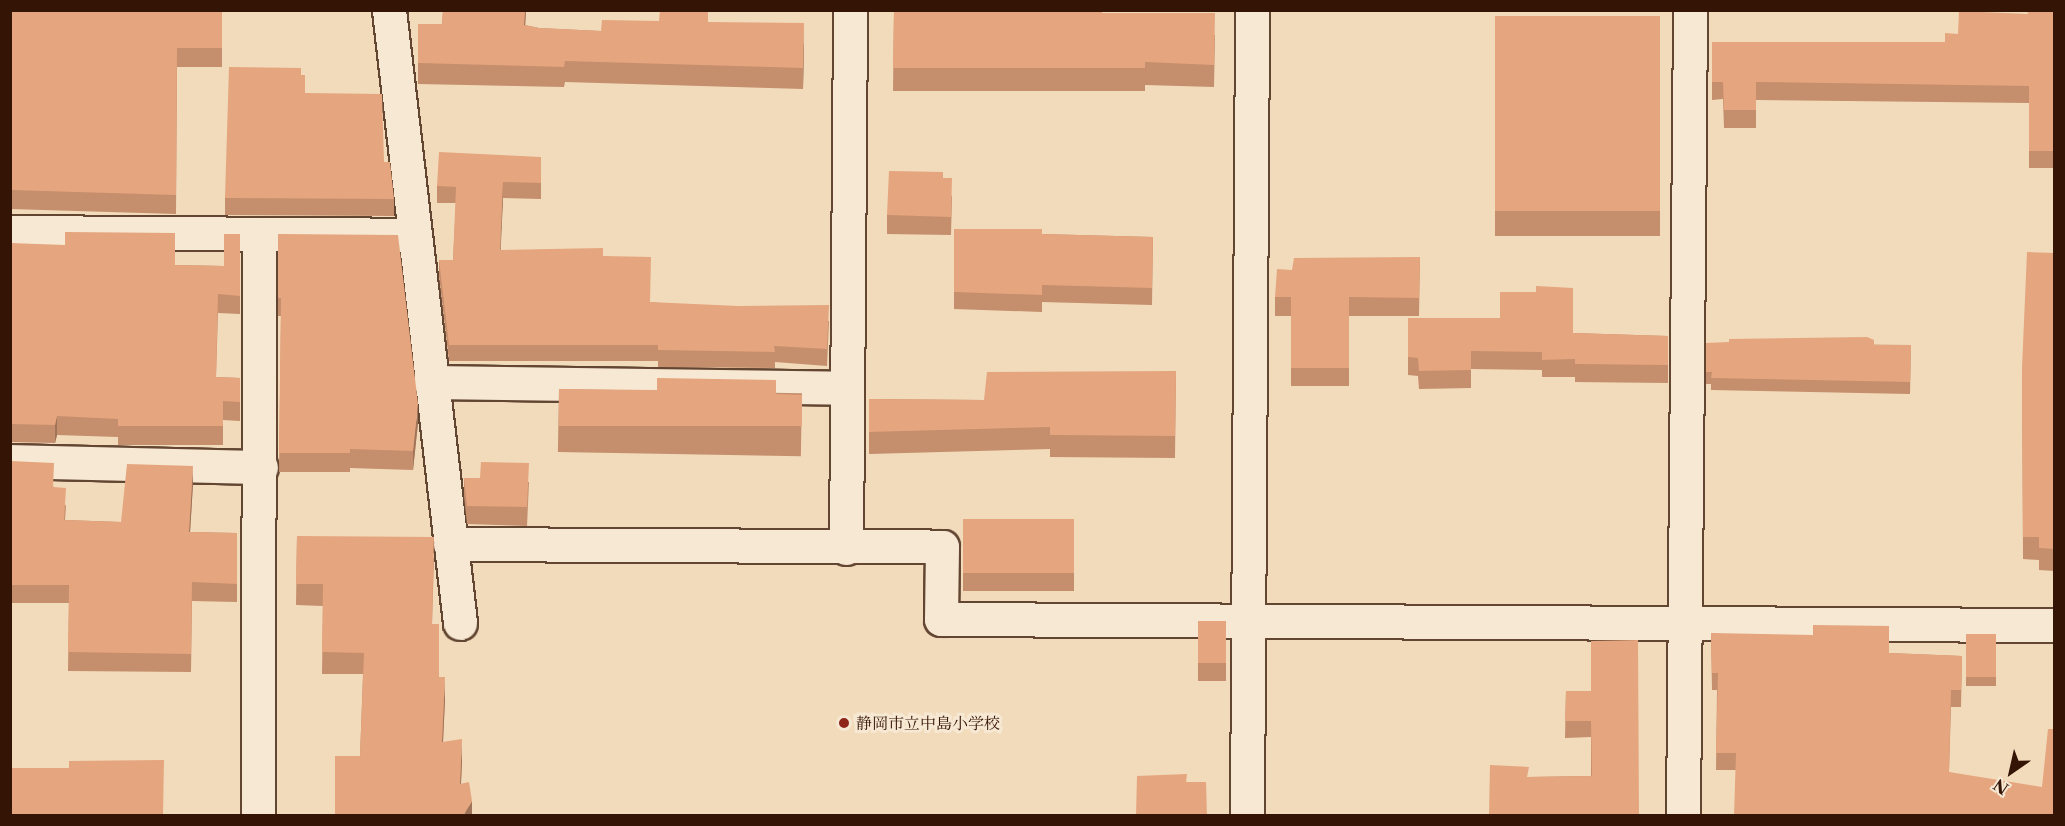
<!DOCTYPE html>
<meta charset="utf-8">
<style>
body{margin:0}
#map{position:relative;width:2065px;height:826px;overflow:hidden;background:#f1dbbb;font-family:"Libre Caslon Text","Noto Serif JP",serif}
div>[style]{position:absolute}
.roads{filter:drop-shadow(2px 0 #634632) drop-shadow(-2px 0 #634632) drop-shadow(0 2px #634632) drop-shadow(0 -2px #634632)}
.minor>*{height:33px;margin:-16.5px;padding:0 16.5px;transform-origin:16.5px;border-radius:16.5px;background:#f6e8d3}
.wall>*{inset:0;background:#c58e6c;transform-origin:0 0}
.shaded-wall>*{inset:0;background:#a07458}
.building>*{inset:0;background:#e5a57e;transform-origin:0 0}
.dots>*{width:16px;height:16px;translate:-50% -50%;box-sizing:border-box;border:3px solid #f6e8d3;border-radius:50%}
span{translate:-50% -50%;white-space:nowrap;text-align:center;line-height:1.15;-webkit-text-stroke:6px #f6e8d3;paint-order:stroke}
.poi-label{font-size:16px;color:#341405}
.left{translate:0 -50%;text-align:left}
.frame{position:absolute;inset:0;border:12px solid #341405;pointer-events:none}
.north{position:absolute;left:1981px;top:742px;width:60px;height:60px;-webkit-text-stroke:4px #f6e8d3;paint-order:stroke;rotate:214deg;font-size:16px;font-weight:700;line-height:24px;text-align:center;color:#341405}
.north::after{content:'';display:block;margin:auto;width:21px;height:27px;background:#341405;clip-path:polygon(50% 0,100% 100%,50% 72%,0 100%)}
</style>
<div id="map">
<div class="roads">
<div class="minor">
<div style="left:389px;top:10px;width:617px;rotate:83.39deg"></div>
<div style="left:10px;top:232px;width:403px;rotate:0.4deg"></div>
<div style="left:430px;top:382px;width:417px;rotate:0.8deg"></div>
<div style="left:10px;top:461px;width:251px;rotate:1.4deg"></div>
<div style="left:450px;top:544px;width:492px;rotate:0.3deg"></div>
<div style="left:942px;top:547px;width:72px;rotate:90.8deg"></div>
<div style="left:941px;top:619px;width:1113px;rotate:0.31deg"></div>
<div style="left:846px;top:548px;width:538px;rotate:-89.57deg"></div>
<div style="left:258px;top:816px;width:582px;rotate:-89.9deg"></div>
<div style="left:1247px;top:816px;width:806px;rotate:-89.64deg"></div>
<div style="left:1683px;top:816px;width:806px;rotate:-89.5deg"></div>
</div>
</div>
<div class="wall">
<div style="clip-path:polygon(10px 10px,222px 10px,222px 67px,177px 67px,176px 214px,10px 209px)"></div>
<div style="clip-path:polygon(443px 10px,526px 10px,525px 25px,539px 28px,601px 31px,708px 22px,804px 44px,803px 89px,565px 82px,564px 87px,418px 84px,418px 24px,442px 24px)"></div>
<div style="clip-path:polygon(894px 10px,1102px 13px,1215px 35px,1214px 87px,1145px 85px,1145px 91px,893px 91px)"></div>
<div style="clip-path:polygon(2055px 10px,2055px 168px,2029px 168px,2029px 103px,1756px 100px,1756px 128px,1724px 128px,1723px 99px,1712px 100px,1712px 42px,1945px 42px,1958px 34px,2028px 14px)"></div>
<div style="left:1495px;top:16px;width:165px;height:220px"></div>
<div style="clip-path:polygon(301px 75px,305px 93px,384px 162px,394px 199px,394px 216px,225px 215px,225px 198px)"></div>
<div style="clip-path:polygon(541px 157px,541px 199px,503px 198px,500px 250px,603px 256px,650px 302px,829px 321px,827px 366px,775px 362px,775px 368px,658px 367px,658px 361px,449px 361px,439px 276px,439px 260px,453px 260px,456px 203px,437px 203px,437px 186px)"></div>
<div style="clip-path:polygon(943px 178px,952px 197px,951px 235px,887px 234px,887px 215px)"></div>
<div style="clip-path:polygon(954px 229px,1042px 234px,1153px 237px,1152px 305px,1042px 302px,1042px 312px,954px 309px)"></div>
<div style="clip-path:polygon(240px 234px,240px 314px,218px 313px,216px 377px,240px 378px,240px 421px,223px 420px,223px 445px,118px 445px,118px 437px,57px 435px,55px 443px,10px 442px,10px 243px,175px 265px,224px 266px)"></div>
<div style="clip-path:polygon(278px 234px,418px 423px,413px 470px,350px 468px,350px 472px,279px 472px,281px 316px,278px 316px)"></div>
<div style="clip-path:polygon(2055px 253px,2055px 571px,2039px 570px,2039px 560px,2023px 559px,2022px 368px)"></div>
<div style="clip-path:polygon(1420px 257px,1419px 316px,1349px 316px,1349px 386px,1291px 386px,1291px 316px,1275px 316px,1275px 297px,1292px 270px)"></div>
<div style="clip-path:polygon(1408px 318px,1573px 333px,1668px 336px,1668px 383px,1575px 382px,1575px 377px,1542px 377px,1542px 370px,1471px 369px,1471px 388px,1419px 389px,1418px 376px,1408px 375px)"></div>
<div style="clip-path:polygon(1706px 343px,1911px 345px,1910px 394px,1711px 390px,1711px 384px,1706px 384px)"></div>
<div style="clip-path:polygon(1176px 371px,1175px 458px,1050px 457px,1050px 449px,869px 454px,869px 399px,984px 400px)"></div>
<div style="left:559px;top:389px;width:243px;height:63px;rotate:1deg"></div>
<div style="clip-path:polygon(10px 461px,54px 487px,66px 506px,65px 520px,121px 522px,193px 484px,190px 532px,237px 533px,237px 602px,192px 601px,191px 672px,68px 671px,69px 603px,10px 603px)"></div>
<div style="clip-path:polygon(464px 478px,529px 482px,527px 526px,467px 524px,464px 496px)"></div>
<div style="left:963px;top:519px;width:111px;height:72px"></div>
<div style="clip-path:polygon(297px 536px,434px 558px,432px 624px,439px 677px,445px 699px,443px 742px,462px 760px,461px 784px,472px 816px,360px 756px,363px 674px,322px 674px,323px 606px,296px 605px)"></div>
<div style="left:1198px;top:621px;width:28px;height:60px"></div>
<div style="clip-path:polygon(1711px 633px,1889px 653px,1962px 656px,1961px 707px,1951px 707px,1949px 772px,2055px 816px,1735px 770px,1716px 770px,1717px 690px,1712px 690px)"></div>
<div style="left:1966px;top:634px;width:30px;height:52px"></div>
<div style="clip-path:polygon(1566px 691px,1591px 691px,1639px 816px,1529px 777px,1591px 776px,1591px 737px,1565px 738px)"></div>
</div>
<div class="shaded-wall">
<div style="clip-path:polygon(525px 10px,526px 10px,524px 46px,524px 25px)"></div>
<div style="clip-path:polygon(804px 23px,804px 44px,803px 89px,803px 68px)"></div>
<div style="clip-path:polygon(503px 182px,503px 198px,500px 266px,500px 250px)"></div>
<div style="clip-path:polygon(418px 404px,418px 423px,413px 470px,413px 451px)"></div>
<div style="clip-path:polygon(57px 416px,57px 435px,55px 443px,55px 425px)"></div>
<div style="clip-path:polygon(193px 466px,193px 484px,189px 550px,189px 532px)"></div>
<div style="clip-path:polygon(445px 677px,445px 699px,442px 763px,442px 742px)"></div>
<div style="clip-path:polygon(462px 739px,462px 760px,460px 806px,460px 784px)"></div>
<div style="clip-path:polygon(472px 801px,472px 816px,463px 816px)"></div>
</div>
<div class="building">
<div style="clip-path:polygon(10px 10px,222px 10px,222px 48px,177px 48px,176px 195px,10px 190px)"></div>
<div style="clip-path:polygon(443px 10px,525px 10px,524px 25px,539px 28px,601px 31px,602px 20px,659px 21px,660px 10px,708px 10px,708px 22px,804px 23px,803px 68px,565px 61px,564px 67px,418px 63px,418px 24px,442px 24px)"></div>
<div style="clip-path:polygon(894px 10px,1102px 10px,1102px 13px,1215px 13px,1214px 65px,1145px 62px,1145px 68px,893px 68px)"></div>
<div style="clip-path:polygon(2027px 10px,2055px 10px,2055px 151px,2029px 151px,2029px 86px,1756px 82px,1756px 110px,1724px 110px,1723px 82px,1712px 82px,1712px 42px,1945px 42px,1945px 33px,1958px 34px,1959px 11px,2028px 14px)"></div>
<div style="left:1495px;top:16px;width:165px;height:195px"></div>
<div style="clip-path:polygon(229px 67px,301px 68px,301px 75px,305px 75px,305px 93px,382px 94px,384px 162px,390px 162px,394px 199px,225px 198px)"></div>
<div style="clip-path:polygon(439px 152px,541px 157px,541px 183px,503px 182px,500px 250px,603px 248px,603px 256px,651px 257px,650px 302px,738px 306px,829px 305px,827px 349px,774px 346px,775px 352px,658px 350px,658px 345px,449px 345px,439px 260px,453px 260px,456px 187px,437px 186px)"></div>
<div style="clip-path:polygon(889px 171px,943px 172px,943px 178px,952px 178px,951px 217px,887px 215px)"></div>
<div style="clip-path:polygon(954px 229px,1042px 229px,1042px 234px,1153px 237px,1152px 288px,1042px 285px,1042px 295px,954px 292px)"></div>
<div style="clip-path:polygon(65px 232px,175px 233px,175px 265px,224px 266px,224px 234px,240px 234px,240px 296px,218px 294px,216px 377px,240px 378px,240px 402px,223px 401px,223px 426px,118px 426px,118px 419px,57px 416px,55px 425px,10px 424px,10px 243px,65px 245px)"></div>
<div style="clip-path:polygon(278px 234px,398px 235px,418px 404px,413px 451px,350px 449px,350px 453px,279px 453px,281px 298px,278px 298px)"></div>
<div style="clip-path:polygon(2027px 252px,2055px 253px,2055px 549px,2039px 548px,2039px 537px,2023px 537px,2022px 368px)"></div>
<div style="clip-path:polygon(1420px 257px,1419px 298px,1349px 297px,1349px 368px,1291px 368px,1291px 297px,1275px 297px,1277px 269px,1292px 270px,1294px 258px)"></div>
<div style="clip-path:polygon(1536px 286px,1573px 288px,1573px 333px,1668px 336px,1668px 365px,1575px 364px,1575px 359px,1542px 360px,1542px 352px,1471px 351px,1471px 370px,1419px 371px,1418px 358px,1408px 357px,1408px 318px,1500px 318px,1500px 292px,1536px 292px)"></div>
<div style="clip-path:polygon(1867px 337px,1874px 340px,1874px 345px,1911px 345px,1910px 382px,1711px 378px,1712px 372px,1706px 372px,1706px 343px,1729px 342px,1729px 339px)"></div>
<div style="clip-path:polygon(1176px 371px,1175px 436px,1050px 435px,1050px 427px,869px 432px,869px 399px,984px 400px,987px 372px)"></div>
<div style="clip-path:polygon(657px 378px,776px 380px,776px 394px,802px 395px,802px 426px,559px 426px,559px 389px,657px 390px)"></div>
<div style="clip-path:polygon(10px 461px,54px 463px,53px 487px,66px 488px,64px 520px,121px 522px,127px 464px,193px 466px,189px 532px,237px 533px,237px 584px,192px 582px,191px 654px,68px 652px,69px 585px,10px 585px)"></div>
<div style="clip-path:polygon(481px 462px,529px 463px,527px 507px,467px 506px,464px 478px,480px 478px)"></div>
<div style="left:963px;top:519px;width:111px;height:54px"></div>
<div style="clip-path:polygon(297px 536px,434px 537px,432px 624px,439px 624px,439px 677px,445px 677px,442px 742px,462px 739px,460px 784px,469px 782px,472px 801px,463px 816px,335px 816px,335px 756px,360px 756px,364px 653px,322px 652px,323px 584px,296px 584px)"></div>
<div style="left:1198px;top:621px;width:28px;height:42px"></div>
<div style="clip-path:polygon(1813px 625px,1889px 626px,1889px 653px,1962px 656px,1961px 690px,1951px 690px,1949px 772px,2042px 787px,2048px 729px,2055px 729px,2055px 816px,1734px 816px,1736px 753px,1716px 753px,1718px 673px,1712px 673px,1711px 633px,1813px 635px)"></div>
<div style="left:1966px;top:634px;width:30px;height:43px"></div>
<div style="clip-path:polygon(1638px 640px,1639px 816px,1489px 816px,1490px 765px,1529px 767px,1527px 777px,1592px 776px,1591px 721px,1565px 721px,1566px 691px,1591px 691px,1591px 641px)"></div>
<div style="clip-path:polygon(164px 760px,163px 816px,10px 816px,10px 768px,69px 768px,69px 761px)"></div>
<div style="clip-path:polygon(1187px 774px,1186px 782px,1206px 782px,1207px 816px,1136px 816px,1137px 776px)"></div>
</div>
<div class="dots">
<div style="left:844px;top:723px;background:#8f2418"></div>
</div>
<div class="poi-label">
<span class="left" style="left:856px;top:723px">静岡市立中島小学校</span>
</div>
<div class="frame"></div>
<div class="north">N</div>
</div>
